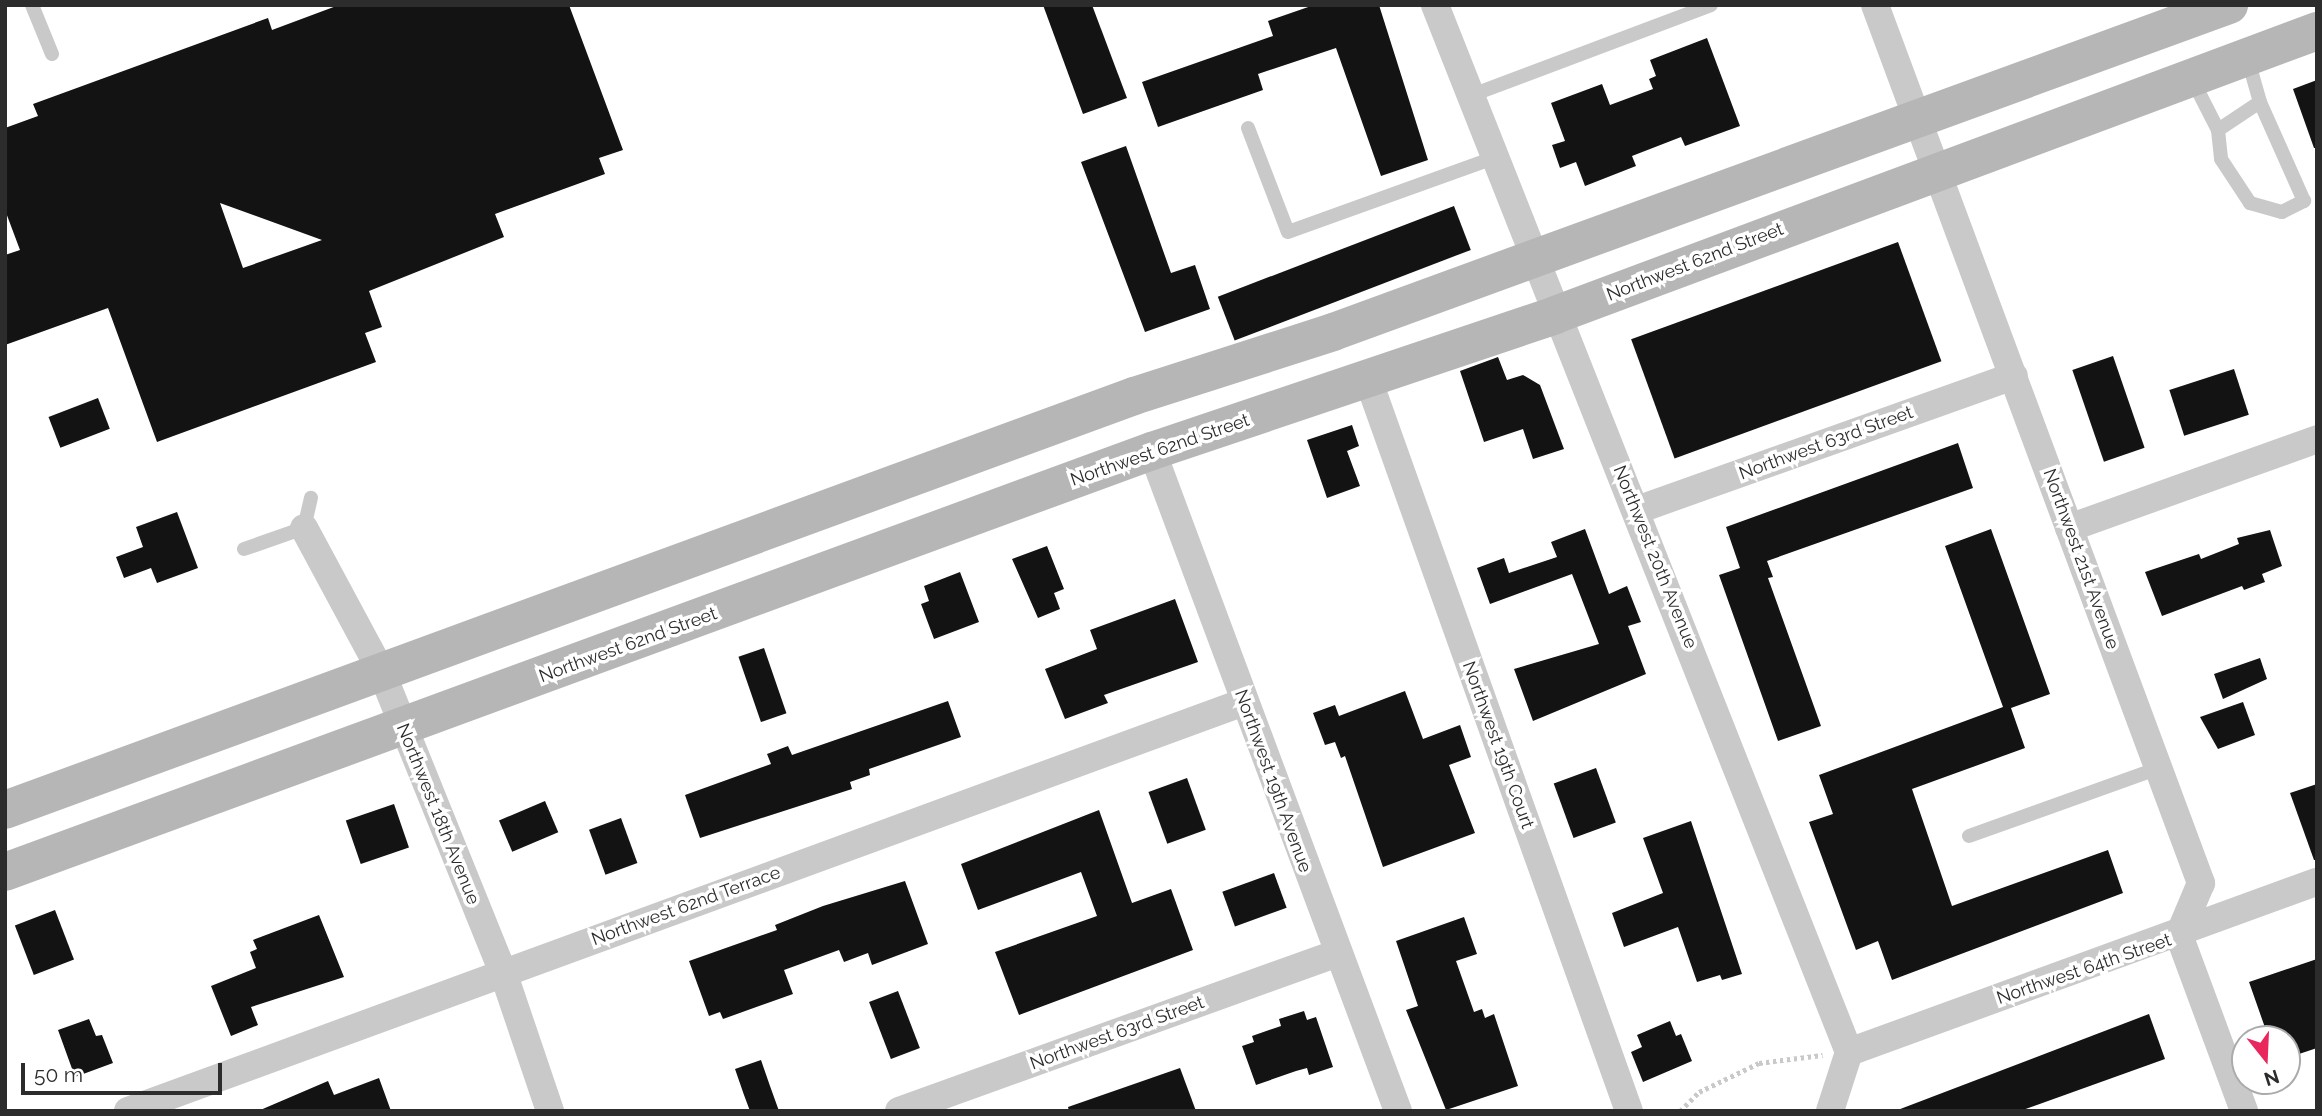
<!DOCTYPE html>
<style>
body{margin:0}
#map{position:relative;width:2322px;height:1116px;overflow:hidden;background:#fff;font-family:Raleway,sans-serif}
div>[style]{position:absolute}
.building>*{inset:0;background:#131313;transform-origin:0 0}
.path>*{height:4.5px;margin-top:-2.25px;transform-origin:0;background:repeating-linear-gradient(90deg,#c9c9c9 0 3.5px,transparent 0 7px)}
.service>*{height:14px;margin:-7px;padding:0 7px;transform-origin:7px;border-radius:7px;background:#c9c9c9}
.minor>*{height:28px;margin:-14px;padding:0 14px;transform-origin:14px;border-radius:14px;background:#c9c9c9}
.secondary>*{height:38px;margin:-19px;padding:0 19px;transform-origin:19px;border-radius:19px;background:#b6b6b6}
span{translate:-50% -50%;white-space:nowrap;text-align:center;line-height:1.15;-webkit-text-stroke:7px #fff;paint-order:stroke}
.street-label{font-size:18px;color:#2c2c2c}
.frame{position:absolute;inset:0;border:7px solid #2c2c2c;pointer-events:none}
.north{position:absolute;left:2231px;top:1025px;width:70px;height:70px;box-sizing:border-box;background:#fff;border:2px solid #ababab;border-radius:50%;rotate:162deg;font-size:19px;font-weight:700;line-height:28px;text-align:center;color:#2c2c2c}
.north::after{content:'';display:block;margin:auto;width:24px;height:32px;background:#e9275d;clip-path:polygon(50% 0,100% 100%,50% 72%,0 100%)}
.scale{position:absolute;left:21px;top:1063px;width:201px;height:32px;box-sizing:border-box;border:4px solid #2c2c2c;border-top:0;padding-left:9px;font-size:21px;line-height:24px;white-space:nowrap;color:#2c2c2c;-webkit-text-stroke:5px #fff;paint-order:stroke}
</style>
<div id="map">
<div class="building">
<div style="clip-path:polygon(evenodd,339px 5px,569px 5px,623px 150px,599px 158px,605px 174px,495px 214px,504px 237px,369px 291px,382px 327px,365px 333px,376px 362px,157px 442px,108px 308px,5px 345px,5px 255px,20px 250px,5px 210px,5px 128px,38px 116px,33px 104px,268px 18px,272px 30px,339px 5px,220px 203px,322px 240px,243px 268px,220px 203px)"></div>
<div style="clip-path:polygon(1043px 5px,1092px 5px,1127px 98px,1083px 114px)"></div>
<div style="clip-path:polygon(1314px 5px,1379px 5px,1428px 160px,1381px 176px,1336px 48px,1258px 74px,1263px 90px,1158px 127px,1142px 82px,1273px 36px,1268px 21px)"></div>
<div style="clip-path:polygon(1707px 38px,1740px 126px,1685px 146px,1681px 137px,1632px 156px,1636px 166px,1585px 186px,1576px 162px,1560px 168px,1552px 145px,1565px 141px,1551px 103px,1602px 84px,1610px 105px,1653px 89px,1649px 79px,1656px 76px,1650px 60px)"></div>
<div style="clip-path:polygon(2317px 80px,2317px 148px,2314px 148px,2293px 89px)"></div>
<div style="clip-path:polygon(1126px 146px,1171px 273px,1195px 265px,1210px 309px,1145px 332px,1081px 162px)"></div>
<div style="left:1454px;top:206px;width:47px;height:253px;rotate:69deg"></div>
<div style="left:1898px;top:242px;width:127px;height:284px;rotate:70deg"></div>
<div style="left:2113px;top:356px;width:97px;height:43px;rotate:71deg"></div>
<div style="clip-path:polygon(1498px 357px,1507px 380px,1523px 375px,1540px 385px,1564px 449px,1533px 459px,1523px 429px,1484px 442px,1460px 371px)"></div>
<div style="left:2234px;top:369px;width:48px;height:68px;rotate:72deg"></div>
<div style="left:98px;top:398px;width:33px;height:53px;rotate:69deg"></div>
<div style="clip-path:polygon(1352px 425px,1359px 446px,1347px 451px,1360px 486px,1327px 498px,1307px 440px)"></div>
<div style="clip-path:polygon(1958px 443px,1973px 488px,1767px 561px,1773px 577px,1768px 578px,1821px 726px,1778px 741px,1719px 575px,1740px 568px,1726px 527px)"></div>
<div style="clip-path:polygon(177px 512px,198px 568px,157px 583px,151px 568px,124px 578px,116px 557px,143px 547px,136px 527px)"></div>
<div style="clip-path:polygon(1585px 529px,1609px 594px,1627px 586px,1641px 622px,1628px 626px,1646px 674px,1533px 721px,1514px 669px,1599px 644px,1572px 574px,1490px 604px,1477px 568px,1504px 558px,1509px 573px,1557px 557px,1551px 542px)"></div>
<div style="clip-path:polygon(1991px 529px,2050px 694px,2011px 708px,2025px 748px,1912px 789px,1952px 906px,2108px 850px,2123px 893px,1892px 980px,1878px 941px,1856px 950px,1809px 822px,1833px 814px,1819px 775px,2003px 707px,1945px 546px)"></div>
<div style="clip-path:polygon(2270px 530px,2282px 566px,2262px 574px,2265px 582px,2244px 590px,2242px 586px,2162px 616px,2145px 572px,2199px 554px,2201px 559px,2239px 544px,2237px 538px)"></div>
<div style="clip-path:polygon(1047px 546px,1064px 589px,1054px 593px,1060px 609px,1038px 618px,1012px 559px)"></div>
<div style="clip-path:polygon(960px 572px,979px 622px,934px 639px,921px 604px,929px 601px,924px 586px)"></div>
<div style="clip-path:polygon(1175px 599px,1198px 662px,1104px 695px,1108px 703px,1065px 719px,1045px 669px,1097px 649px,1090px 630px)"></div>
<div style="left:764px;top:648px;width:69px;height:27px;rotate:71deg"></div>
<div style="clip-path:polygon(2260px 658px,2267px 679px,2223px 699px,2214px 674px)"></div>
<div style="clip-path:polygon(1405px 691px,1423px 739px,1460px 725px,1471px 757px,1449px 765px,1475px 833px,1383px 867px,1345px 756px,1341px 758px,1335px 742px,1325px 745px,1313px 713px,1335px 705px,1339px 716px)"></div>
<div style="clip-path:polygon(948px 701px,961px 737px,869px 769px,870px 775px,850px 782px,852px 789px,700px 838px,685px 795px,771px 764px,767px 754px,788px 746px,792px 755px)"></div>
<div style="clip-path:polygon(2243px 702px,2255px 735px,2218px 749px,2200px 717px)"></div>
<div style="left:1596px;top:768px;width:58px;height:45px;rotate:70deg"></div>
<div style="left:1187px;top:778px;width:55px;height:41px;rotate:70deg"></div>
<div style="clip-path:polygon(2317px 784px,2317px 860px,2314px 860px,2290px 793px)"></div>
<div style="left:545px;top:801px;width:34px;height:50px;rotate:67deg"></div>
<div style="left:394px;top:804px;width:46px;height:51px;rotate:71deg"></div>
<div style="clip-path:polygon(1099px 810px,1132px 903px,1171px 889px,1193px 950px,1019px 1015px,995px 952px,1097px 916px,1081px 872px,978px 910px,961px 864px)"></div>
<div style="left:621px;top:818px;width:48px;height:34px;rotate:70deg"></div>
<div style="clip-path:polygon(1691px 821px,1742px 974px,1722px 980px,1720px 975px,1697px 982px,1678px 927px,1624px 947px,1612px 913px,1663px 893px,1643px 838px)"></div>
<div style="left:1274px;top:873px;width:37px;height:55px;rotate:70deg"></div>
<div style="clip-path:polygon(905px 881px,928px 944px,872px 965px,868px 953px,844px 962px,839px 950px,784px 970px,793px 994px,723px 1019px,720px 1012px,709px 1016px,689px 961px,777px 930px,775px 925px,823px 906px)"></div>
<div style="left:55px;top:910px;width:53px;height:43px;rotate:69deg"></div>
<div style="clip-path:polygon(319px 915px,344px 977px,251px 1007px,258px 1025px,231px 1036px,211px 986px,256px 968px,250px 952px,257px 949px,253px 940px)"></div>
<div style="clip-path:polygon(1464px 917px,1477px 954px,1456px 961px,1474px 1012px,1482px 1009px,1485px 1018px,1494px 1014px,1518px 1086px,1446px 1110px,1406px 1010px,1418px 1006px,1396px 941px)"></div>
<div style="clip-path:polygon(2317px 959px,2317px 1048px,2287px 1058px,2287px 1039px,2269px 1039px,2249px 982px)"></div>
<div style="left:898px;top:991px;width:61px;height:31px;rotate:69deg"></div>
<div style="clip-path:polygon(1304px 1011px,1307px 1020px,1316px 1017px,1333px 1067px,1309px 1075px,1307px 1068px,1296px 1071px,1256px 1085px,1242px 1046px,1254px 1042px,1252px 1036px,1281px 1026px,1279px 1019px)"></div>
<div style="clip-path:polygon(2149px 1014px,2165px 1059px,2020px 1111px,1895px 1111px)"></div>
<div style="clip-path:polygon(89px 1019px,96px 1036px,102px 1035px,113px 1063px,75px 1077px,58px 1030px)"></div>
<div style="clip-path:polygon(1670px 1021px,1676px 1036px,1681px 1034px,1692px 1061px,1643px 1082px,1631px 1052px,1642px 1047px,1637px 1035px)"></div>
<div style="clip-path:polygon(761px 1060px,770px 1086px,779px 1111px,750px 1111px,744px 1095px,735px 1069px)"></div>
<div style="clip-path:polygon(1180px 1068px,1196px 1111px,1069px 1111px,1068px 1107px)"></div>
<div style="clip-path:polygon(379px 1078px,391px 1111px,258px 1111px,328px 1081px,334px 1095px)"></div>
</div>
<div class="path">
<div style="left:1680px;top:1111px;width:27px;rotate:-45deg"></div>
<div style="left:1699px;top:1092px;width:67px;rotate:-25.8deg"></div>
<div style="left:1759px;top:1063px;width:64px;rotate:-7.2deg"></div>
</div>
<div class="service">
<div style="left:32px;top:5px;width:53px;rotate:67.8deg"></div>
<div style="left:2192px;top:79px;width:57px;rotate:63deg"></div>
<div style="left:2218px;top:130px;width:50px;rotate:-33.7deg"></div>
<div style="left:2260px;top:102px;width:44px;rotate:-105.9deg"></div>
<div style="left:1472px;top:95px;width:255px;rotate:-20.6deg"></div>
<div style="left:1248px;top:128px;width:111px;rotate:69deg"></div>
<div style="left:1288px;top:232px;width:221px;rotate:-19.8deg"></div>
<div style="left:2218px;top:130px;width:29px;rotate:84deg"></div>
<div style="left:2221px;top:159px;width:53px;rotate:56.6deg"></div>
<div style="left:2250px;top:203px;width:33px;rotate:16deg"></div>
<div style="left:2282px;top:212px;width:25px;rotate:-27deg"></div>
<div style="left:2304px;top:201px;width:108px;rotate:-114deg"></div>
<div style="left:244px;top:549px;width:64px;rotate:-19.3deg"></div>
<div style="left:304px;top:528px;width:31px;rotate:-77deg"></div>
<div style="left:1969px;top:836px;width:202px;rotate:-19.7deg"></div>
</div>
<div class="minor">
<div style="left:1435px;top:5px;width:1126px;rotate:68.43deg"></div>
<div style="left:1849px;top:1052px;width:62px;rotate:107.9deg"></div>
<div style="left:1875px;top:5px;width:937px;rotate:69.63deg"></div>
<div style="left:2201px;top:883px;width:56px;rotate:112.9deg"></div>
<div style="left:2179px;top:935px;width:188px;rotate:69.7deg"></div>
<div style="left:1368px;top:379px;width:777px;rotate:70.38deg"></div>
<div style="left:1152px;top:451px;width:704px;rotate:69.56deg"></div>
<div style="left:1637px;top:510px;width:400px;rotate:-19.6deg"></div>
<div style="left:304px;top:528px;width:165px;rotate:61.7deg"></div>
<div style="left:382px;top:673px;width:323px;rotate:68deg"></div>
<div style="left:503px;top:972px;width:147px;rotate:71.3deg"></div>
<div style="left:2069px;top:528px;width:263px;rotate:-19.7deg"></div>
<div style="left:1849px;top:1052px;width:498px;rotate:-20deg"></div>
<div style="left:128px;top:1111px;width:1189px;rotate:-20.13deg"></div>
<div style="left:899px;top:1111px;width:464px;rotate:-19.8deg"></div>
</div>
<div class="secondary">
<div style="left:5px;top:810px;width:1203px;rotate:-20.14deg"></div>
<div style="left:1134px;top:396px;width:209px;rotate:-17.8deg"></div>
<div style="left:1333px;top:332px;width:954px;rotate:-20.05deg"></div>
<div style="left:5px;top:872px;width:1222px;rotate:-20.16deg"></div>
<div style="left:1152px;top:451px;width:425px;rotate:-18.6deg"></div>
<div style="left:1555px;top:315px;width:813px;rotate:-20.44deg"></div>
</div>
<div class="street-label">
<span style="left:1695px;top:262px;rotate:-21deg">Northwest 62nd Street</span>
<span style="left:1826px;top:443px;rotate:-20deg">Northwest 63rd Street</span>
<span style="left:1160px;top:450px;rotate:-19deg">Northwest 62nd Street</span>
<span style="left:1655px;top:557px;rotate:68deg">Northwest 20th Avenue</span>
<span style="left:2081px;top:559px;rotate:70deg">Northwest 21st Avenue</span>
<span style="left:628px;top:645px;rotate:-20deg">Northwest 62nd Street</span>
<span style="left:1498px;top:745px;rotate:70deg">Northwest 19th Court</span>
<span style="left:1273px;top:781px;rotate:70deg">Northwest 19th Avenue</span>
<span style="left:438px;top:814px;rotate:68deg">Northwest 18th Avenue</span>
<span style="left:686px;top:906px;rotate:-20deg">Northwest 62nd Terrace</span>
<span style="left:2084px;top:969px;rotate:-19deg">Northwest 64th Street</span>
<span style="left:1117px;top:1033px;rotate:-20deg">Northwest 63rd Street</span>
</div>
<div class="frame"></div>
<div class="north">N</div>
<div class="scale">50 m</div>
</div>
